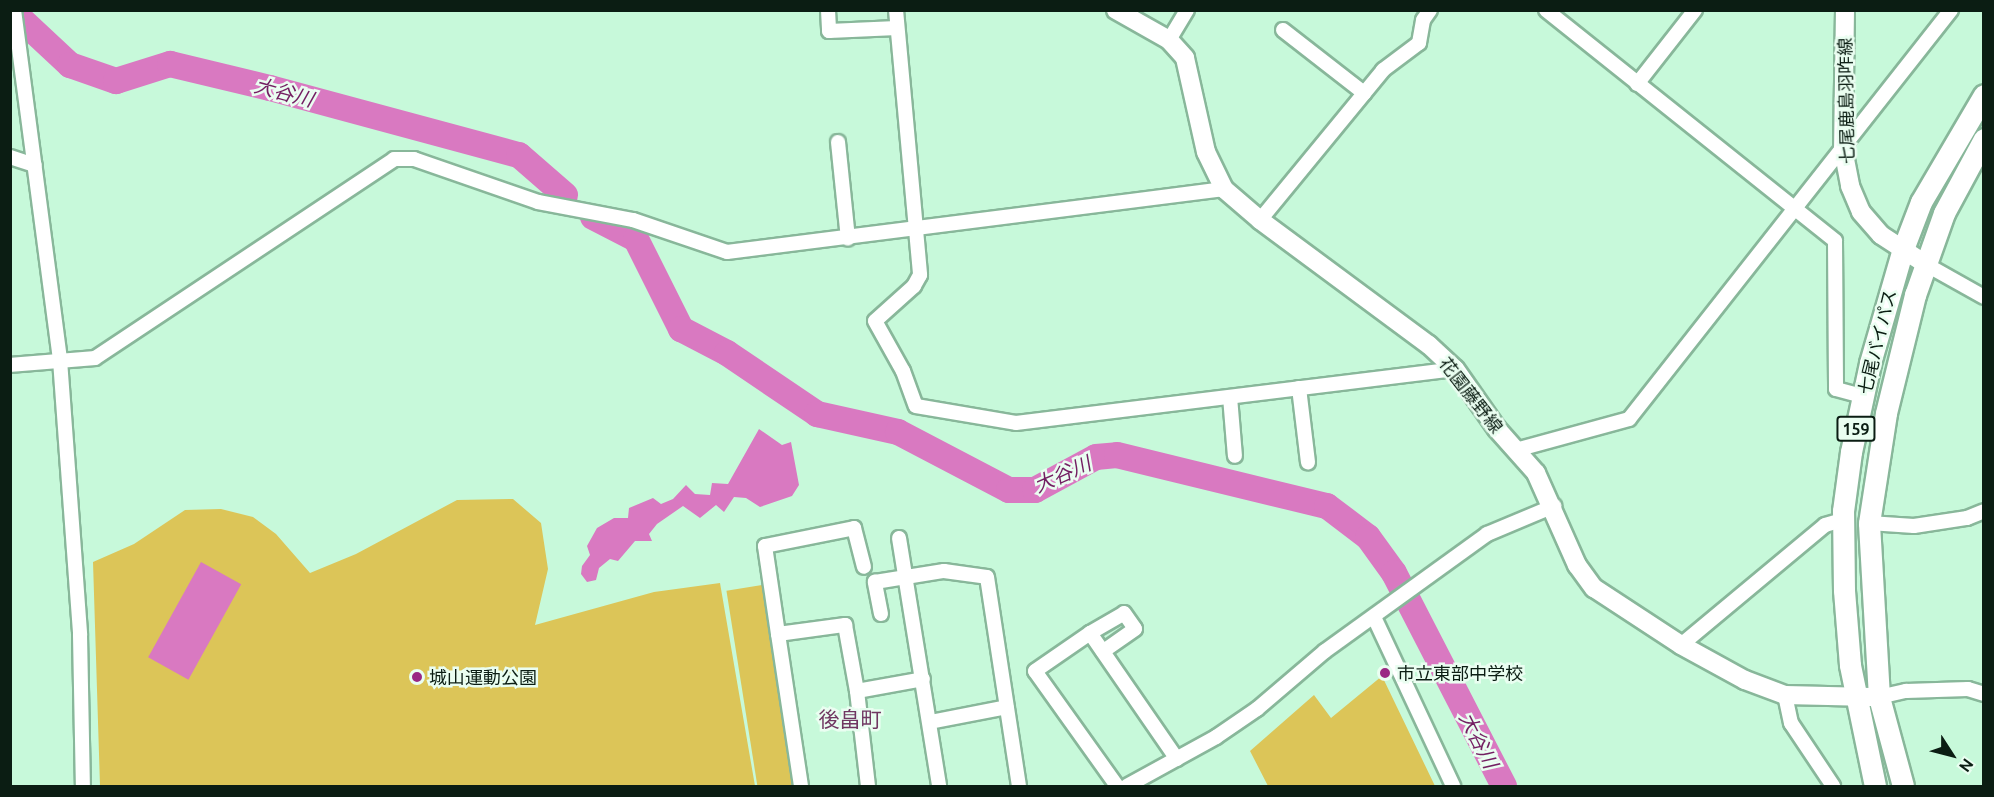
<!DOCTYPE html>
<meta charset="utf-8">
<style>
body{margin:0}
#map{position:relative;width:1994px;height:797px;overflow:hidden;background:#c7f9da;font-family:Ubuntu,"Noto Sans JP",sans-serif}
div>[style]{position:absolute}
.green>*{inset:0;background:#dcc558;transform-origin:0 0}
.water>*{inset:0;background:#d979c1;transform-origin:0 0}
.river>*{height:26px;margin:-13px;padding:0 13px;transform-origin:13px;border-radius:13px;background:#d979c1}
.roads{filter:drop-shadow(2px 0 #88b79a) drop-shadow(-2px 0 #88b79a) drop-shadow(0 2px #88b79a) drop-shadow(0 -2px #88b79a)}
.minor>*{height:14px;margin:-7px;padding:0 7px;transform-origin:7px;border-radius:7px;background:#fff}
.major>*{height:18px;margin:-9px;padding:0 9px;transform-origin:9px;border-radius:9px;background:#fff}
.highway>*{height:21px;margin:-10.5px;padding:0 10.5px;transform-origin:10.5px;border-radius:10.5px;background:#fff}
.dots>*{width:16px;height:16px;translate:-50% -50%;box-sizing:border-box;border:3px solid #eafef1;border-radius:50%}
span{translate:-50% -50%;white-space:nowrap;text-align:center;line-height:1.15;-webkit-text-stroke:5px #eafef1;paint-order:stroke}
.shield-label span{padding:2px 4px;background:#eafef1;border:2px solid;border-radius:4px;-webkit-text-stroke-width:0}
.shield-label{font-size:16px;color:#0b1d13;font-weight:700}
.street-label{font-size:18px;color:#0b1d13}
.poi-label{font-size:18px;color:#0b1d13}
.left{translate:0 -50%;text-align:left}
.water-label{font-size:20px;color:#731e62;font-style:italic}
.quarter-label{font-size:21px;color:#703762}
.frame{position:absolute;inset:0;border:12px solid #0b1d13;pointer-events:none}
.north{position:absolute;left:1922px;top:725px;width:60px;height:60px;-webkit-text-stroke:4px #eafef1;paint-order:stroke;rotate:126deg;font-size:16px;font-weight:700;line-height:24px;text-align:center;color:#0b1d13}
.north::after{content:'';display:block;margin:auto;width:21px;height:27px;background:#0b1d13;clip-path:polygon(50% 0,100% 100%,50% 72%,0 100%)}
</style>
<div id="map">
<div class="green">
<div style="clip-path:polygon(513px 499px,541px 523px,548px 569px,535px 625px,654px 592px,720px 583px,755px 786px,100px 786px,93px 562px,134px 544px,185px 510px,221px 509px,253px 517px,276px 534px,310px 573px,356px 554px,457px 500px)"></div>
<div style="left:762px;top:585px;width:203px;height:36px;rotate:81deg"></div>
<div style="clip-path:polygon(1382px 676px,1435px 786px,1268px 786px,1250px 751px,1314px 695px,1331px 718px)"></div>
</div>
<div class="water">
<div style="clip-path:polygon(759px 429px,782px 445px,791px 442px,799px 485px,792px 496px,760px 507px,746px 498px,734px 497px,724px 512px,716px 505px,700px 518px,683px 506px,657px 524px,649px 534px,652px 541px,635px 541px,618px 561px,610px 559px,599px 568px,596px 580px,587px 582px,581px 574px,582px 566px,590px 555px,587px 546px,597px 528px,614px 518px,628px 518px,629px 508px,653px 498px,661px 504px,673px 499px,686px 485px,695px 494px,710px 495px,712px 483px,728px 484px)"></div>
<div style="left:201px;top:562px;width:46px;height:109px;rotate:29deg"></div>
</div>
<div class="river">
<div style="left:11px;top:10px;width:81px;rotate:43deg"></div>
<div style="left:70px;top:65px;width:49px;rotate:19.2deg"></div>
<div style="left:116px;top:81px;width:57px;rotate:-17.5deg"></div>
<div style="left:170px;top:64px;width:103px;rotate:13.5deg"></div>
<div style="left:270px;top:88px;width:258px;rotate:15.1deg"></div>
<div style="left:519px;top:155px;width:61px;rotate:41deg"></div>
<div style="left:593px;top:217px;width:48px;rotate:27.1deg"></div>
<div style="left:636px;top:239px;width:101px;rotate:63.4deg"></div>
<div style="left:681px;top:329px;width:52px;rotate:27.6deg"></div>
<div style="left:727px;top:353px;width:109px;rotate:34.1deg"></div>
<div style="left:817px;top:414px;width:83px;rotate:12.5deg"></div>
<div style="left:898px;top:432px;width:125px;rotate:27.6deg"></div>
<div style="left:1009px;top:490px;width:26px"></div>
<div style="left:1035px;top:490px;width:69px;rotate:-28.4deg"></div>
<div style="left:1096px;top:457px;width:21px;rotate:-5deg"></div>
<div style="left:1117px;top:455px;width:216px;rotate:13.7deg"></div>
<div style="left:1327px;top:506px;width:51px;rotate:37.1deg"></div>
<div style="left:1368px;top:537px;width:44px;rotate:54.2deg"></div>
<div style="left:1394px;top:573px;width:240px;rotate:62.7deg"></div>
</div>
<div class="roads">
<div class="minor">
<div style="left:14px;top:10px;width:353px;rotate:82.5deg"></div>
<div style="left:60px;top:360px;width:276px;rotate:85.8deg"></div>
<div style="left:80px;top:635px;width:151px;rotate:88.9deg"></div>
<div style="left:828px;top:10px;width:21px;rotate:87deg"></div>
<div style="left:829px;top:31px;width:68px;rotate:-2.5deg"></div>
<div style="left:896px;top:10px;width:266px;rotate:84.8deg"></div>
<div style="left:920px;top:275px;width:13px;rotate:119deg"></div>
<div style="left:914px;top:286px;width:52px;rotate:138.1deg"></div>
<div style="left:875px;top:321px;width:57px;rotate:60.8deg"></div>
<div style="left:903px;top:371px;width:37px;rotate:70deg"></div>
<div style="left:916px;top:406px;width:101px;rotate:9.6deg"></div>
<div style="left:1016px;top:423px;width:442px;rotate:-7deg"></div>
<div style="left:1546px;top:10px;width:370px;rotate:38.6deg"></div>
<div style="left:1835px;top:241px;width:148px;rotate:89.6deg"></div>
<div style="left:1836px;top:389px;width:28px;rotate:15deg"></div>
<div style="left:1283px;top:30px;width:103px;rotate:37.9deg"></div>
<div style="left:1169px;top:40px;width:35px;rotate:-59deg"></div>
<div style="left:1637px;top:84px;width:94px;rotate:-51.9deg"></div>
<div style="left:838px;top:142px;width:97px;rotate:84.1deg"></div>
<div style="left:10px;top:157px;width:26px;rotate:18deg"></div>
<div style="left:1260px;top:220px;width:194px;rotate:-50.6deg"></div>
<div style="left:1383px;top:70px;width:45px;rotate:-36.9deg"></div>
<div style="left:1419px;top:43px;width:23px;rotate:-80deg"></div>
<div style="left:1423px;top:20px;width:12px;rotate:-55deg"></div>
<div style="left:1927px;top:265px;width:65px;rotate:29.3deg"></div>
<div style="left:10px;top:365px;width:85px;rotate:-4.7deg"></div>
<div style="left:95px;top:358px;width:359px;rotate:-33.6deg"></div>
<div style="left:394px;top:159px;width:20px"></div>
<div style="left:414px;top:159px;width:131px;rotate:19.1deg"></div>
<div style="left:538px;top:202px;width:97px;rotate:10.7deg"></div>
<div style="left:633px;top:220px;width:99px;rotate:18.8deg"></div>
<div style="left:727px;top:252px;width:501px;rotate:-7.22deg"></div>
<div style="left:1299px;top:388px;width:75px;rotate:83.1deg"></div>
<div style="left:1230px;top:397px;width:59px;rotate:85.2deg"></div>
<div style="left:1516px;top:450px;width:117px;rotate:-15.3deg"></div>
<div style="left:1629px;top:419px;width:521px;rotate:-51.79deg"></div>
<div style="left:1869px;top:523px;width:45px;rotate:3.8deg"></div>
<div style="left:1914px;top:526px;width:54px;rotate:-8.6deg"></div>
<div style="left:1967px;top:518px;width:18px;rotate:-22deg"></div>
<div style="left:899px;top:538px;width:251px;rotate:80.8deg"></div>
<div style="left:881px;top:614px;width:33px;rotate:-101deg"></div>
<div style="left:875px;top:582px;width:70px;rotate:-9.1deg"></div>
<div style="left:944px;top:571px;width:43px;rotate:7.9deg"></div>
<div style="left:987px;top:577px;width:211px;rotate:81.3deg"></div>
<div style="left:1374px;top:617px;width:187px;rotate:64.9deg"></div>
<div style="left:1090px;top:633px;width:39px;rotate:-30deg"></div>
<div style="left:1124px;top:613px;width:19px;rotate:55deg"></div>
<div style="left:1135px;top:629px;width:39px;rotate:145deg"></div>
<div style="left:778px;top:634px;width:89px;rotate:-98.4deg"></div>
<div style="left:765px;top:546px;width:91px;rotate:-11.4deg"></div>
<div style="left:854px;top:528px;width:40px;rotate:75.6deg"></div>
<div style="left:1681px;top:645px;width:187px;rotate:-39.8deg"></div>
<div style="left:1825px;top:525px;width:19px;rotate:-16deg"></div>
<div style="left:857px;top:691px;width:96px;rotate:83.4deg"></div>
<div style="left:1785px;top:695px;width:29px;rotate:78deg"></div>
<div style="left:1791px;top:723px;width:76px;rotate:56.3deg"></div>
<div style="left:1879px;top:697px;width:28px;rotate:-13deg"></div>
<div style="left:1906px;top:691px;width:62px;rotate:-1.8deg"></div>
<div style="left:1968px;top:689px;width:17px;rotate:17deg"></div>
<div style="left:930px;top:722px;width:78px;rotate:-11deg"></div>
<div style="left:801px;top:786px;width:154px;rotate:-98.6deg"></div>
<div style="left:778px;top:634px;width:68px;rotate:-7.7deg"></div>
<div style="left:845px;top:625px;width:67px;rotate:79.7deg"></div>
<div style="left:857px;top:691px;width:67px;rotate:-10.3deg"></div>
<div style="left:1117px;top:786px;width:141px;rotate:-125.5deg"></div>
<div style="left:1035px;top:671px;width:67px;rotate:-34.6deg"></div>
<div style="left:1090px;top:633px;width:153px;rotate:55.4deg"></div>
<div style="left:1127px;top:786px;width:102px;rotate:-28.8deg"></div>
<div style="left:1216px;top:737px;width:50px;rotate:-34.3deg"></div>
<div style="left:1257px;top:709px;width:89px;rotate:-40.5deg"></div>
<div style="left:1325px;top:651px;width:200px;rotate:-35.8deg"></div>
<div style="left:1487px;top:534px;width:73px;rotate:-22.7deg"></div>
</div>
<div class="major">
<div style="left:1116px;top:10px;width:61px;rotate:29.5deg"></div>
<div style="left:1169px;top:40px;width:24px;rotate:48deg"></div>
<div style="left:1185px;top:58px;width:96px;rotate:77.4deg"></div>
<div style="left:1206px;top:152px;width:41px;rotate:64.1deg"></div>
<div style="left:1224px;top:189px;width:48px;rotate:40.7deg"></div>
<div style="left:1260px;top:220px;width:210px;rotate:36.5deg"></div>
<div style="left:1429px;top:345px;width:35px;rotate:43deg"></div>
<div style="left:1455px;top:369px;width:73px;rotate:55deg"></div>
<div style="left:1497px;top:429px;width:59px;rotate:48.4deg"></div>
<div style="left:1536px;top:473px;width:101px;rotate:66deg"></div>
<div style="left:1577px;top:565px;width:29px;rotate:54deg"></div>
<div style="left:1594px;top:588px;width:104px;rotate:33.2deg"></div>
<div style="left:1681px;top:645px;width:73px;rotate:28.7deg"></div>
<div style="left:1745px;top:680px;width:43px;rotate:20.6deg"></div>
<div style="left:1785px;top:695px;width:86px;rotate:1.3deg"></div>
<div style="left:1845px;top:10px;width:139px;rotate:90.8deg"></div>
<div style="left:1843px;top:149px;width:38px;rotate:79deg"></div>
<div style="left:1850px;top:186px;width:28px;rotate:67deg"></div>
<div style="left:1861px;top:212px;width:30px;rotate:49deg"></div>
<div style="left:1881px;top:235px;width:55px;rotate:33.1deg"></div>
</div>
<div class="highway">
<div style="left:1875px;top:786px;width:124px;rotate:-101.7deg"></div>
<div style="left:1850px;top:665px;width:75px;rotate:-94.6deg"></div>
<div style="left:1844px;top:590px;width:79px;rotate:-90.7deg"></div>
<div style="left:1843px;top:511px;width:60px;rotate:-82.3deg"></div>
<div style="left:1851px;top:452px;width:91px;rotate:-77.9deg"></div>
<div style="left:1870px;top:363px;width:119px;rotate:-73.9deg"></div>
<div style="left:1903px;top:249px;width:50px;rotate:-69deg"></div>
<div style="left:1921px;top:202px;width:124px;rotate:-59.5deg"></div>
<div style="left:1903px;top:786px;width:92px;rotate:-105.1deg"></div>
<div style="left:1879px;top:697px;width:174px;rotate:-93.3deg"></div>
<div style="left:1869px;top:523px;width:111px;rotate:-81.2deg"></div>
<div style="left:1886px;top:413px;width:122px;rotate:-76.2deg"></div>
<div style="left:1915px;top:295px;width:87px;rotate:-70.5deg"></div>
<div style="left:1944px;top:213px;width:84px;rotate:-61.6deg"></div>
</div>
</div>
<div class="dots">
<div style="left:1385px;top:673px;background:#9a2783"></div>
<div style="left:417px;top:677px;background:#9a2783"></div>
</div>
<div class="shield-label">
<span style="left:1856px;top:429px">159</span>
</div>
<div class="street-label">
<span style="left:1846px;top:101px;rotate:-91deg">七尾鹿島羽咋線</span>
<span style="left:1877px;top:342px;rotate:-76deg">七尾バイパス</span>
<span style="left:1471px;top:395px;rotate:52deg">花園藤野線</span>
</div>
<div class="poi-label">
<span class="left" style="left:1397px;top:673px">市立東部中学校</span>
<span class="left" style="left:429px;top:677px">城山運動公園</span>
</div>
<div class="water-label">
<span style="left:284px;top:92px;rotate:15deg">大谷川</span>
<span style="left:1062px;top:474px;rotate:-24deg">大谷川</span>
<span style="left:1479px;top:740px;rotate:63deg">大谷川</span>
</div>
<div class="quarter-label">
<span style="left:850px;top:719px">後畠町</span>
</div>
<div class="frame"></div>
<div class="north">N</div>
</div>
